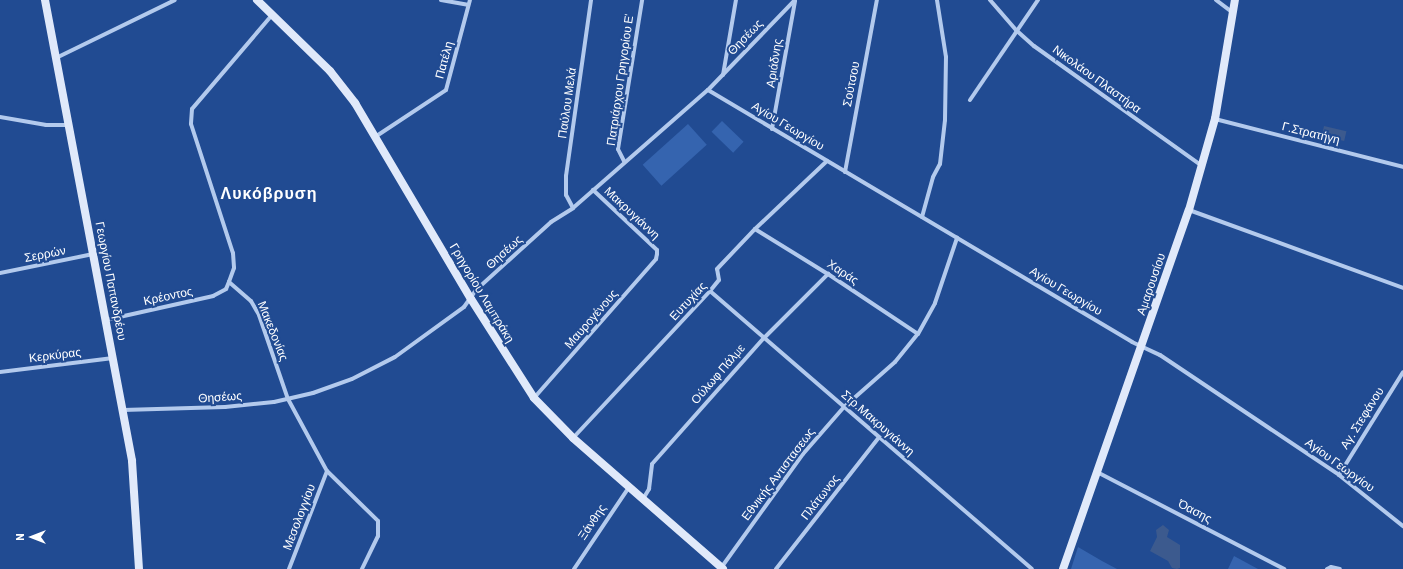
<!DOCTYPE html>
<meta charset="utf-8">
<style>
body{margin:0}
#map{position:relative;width:1403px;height:569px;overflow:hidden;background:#214b92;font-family:Barlow,sans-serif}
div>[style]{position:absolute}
.green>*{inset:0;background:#3564af;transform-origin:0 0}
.water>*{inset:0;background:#3c5a8e;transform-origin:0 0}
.street>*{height:4px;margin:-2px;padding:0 2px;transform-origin:2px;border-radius:2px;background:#b3caed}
.secondary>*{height:8px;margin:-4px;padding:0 4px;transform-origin:4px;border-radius:4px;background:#e0e9fa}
span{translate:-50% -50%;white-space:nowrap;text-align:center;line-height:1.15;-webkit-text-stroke:4px #214b92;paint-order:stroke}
.street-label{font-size:12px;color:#fff}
.district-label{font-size:16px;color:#fff;font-weight:700;letter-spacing:1px}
.north{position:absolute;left:12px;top:517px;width:40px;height:40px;-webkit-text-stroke:3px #214b92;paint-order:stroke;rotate:270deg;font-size:11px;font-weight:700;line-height:16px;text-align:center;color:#fff}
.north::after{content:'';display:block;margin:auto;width:14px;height:18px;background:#fff;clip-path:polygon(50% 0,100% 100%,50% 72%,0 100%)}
</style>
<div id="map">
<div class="green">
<div style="left:722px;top:121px;width:30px;height:15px;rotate:44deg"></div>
<div style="left:688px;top:124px;width:28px;height:61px;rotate:48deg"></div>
<div style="clip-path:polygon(1078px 547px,1102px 561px,1117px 569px,1071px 569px)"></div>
<div style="clip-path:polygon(1234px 556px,1258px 569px,1228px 569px)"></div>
</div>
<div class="water">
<div style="left:1324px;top:126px;width:23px;height:10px;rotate:13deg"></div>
<div style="clip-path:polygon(1163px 525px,1169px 530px,1167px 537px,1180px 545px,1180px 568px,1177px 569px,1172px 568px,1168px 561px,1150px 551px,1157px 537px,1156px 530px)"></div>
</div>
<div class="street">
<div style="left:441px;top:0;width:27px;rotate:10deg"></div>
<div style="left:990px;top:0;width:40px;rotate:49deg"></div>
<div style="left:1016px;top:30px;width:24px;rotate:42deg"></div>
<div style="left:1034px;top:46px;width:205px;rotate:35.5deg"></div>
<div style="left:1216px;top:0;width:21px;rotate:37deg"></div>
<div style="left:272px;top:15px;width:123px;rotate:130.4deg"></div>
<div style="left:192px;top:109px;width:15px;rotate:94deg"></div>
<div style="left:191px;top:124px;width:136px;rotate:72deg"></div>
<div style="left:233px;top:253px;width:15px;rotate:86deg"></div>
<div style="left:234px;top:268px;width:15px;rotate:110deg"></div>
<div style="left:229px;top:282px;width:29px;rotate:41deg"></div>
<div style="left:251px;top:301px;width:16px;rotate:60deg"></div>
<div style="left:259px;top:315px;width:89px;rotate:71deg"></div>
<div style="left:288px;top:399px;width:82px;rotate:61.6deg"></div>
<div style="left:327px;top:471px;width:71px;rotate:44.4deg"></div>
<div style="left:378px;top:521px;width:15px;rotate:90deg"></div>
<div style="left:378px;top:536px;width:37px;rotate:116deg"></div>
<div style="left:56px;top:58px;width:132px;rotate:-26deg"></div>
<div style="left:723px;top:75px;width:76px;rotate:-80.2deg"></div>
<div style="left:708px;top:90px;width:493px;rotate:30.7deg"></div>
<div style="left:1132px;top:342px;width:31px;rotate:25deg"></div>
<div style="left:1160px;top:355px;width:216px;rotate:33.8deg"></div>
<div style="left:1339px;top:475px;width:82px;rotate:38.6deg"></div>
<div style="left:970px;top:100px;width:121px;rotate:-55.8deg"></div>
<div style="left:0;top:117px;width:47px;rotate:9.9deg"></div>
<div style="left:46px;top:125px;width:22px"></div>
<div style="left:1215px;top:119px;width:194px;rotate:14.3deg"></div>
<div style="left:772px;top:129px;width:130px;rotate:-79.8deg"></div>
<div style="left:375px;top:137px;width:85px;rotate:-33.5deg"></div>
<div style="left:446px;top:90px;width:93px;rotate:-75.1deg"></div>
<div style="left:624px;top:161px;width:13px;rotate:-117deg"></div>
<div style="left:618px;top:149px;width:151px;rotate:-80.8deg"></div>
<div style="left:845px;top:172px;width:175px;rotate:-79.5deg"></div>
<div style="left:573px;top:208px;width:15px;rotate:-118deg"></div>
<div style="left:566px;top:195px;width:19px;rotate:-90deg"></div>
<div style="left:566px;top:176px;width:178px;rotate:-81.9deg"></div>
<div style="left:1189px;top:210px;width:228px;rotate:20deg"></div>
<div style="left:922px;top:217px;width:41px;rotate:-74.6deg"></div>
<div style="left:933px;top:177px;width:15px;rotate:-62deg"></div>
<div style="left:940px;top:164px;width:44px;rotate:-83.5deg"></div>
<div style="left:945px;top:120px;width:63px;rotate:-89.1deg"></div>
<div style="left:946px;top:57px;width:58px;rotate:-99deg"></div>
<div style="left:755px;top:229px;width:86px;rotate:31.7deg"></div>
<div style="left:828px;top:274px;width:108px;rotate:33.7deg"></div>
<div style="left:0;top:273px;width:95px;rotate:-11.5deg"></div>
<div style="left:710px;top:291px;width:425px;rotate:40.8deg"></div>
<div style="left:106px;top:320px;width:110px;rotate:-12.6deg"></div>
<div style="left:213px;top:296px;width:15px;rotate:-28deg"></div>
<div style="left:226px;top:289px;width:8px;rotate:-67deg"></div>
<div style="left:0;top:372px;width:114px;rotate:-7.1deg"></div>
<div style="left:534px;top:398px;width:185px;rotate:-48.7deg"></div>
<div style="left:656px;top:259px;width:5px;rotate:-79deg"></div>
<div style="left:657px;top:254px;width:4px;rotate:-90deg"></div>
<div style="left:657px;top:250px;width:88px;rotate:-136.8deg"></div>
<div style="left:123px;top:410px;width:102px;rotate:-1.7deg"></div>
<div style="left:225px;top:407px;width:49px;rotate:-5.8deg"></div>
<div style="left:274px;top:402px;width:40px;rotate:-13deg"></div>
<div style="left:313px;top:393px;width:41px;rotate:-19.7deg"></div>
<div style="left:352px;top:379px;width:48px;rotate:-27.1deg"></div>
<div style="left:395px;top:357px;width:85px;rotate:-35.9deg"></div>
<div style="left:464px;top:307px;width:21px;rotate:-55deg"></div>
<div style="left:476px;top:290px;width:101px;rotate:-42.2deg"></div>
<div style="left:551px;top:222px;width:26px;rotate:-32deg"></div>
<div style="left:573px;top:208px;width:179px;rotate:-41.2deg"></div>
<div style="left:708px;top:90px;width:125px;rotate:-46deg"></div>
<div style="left:573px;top:438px;width:201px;rotate:-47deg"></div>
<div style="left:710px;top:291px;width:14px;rotate:-51deg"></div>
<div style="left:719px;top:280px;width:11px;rotate:-100deg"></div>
<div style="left:717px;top:269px;width:55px;rotate:-46.5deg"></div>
<div style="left:755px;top:229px;width:99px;rotate:-43.4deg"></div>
<div style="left:1097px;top:472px;width:211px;rotate:27.4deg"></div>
<div style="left:1339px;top:475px;width:121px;rotate:-58.1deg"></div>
<div style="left:643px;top:499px;width:12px;rotate:-59deg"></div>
<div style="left:649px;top:489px;width:25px;rotate:-83deg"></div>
<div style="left:652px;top:464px;width:169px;rotate:-48.4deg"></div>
<div style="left:764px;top:338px;width:91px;rotate:-45deg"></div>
<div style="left:721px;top:568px;width:140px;rotate:-54.3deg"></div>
<div style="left:803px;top:454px;width:62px;rotate:-48.9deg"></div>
<div style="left:844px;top:407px;width:68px;rotate:-41.4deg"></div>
<div style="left:895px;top:362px;width:36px;rotate:-51deg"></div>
<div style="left:918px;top:334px;width:35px;rotate:-61deg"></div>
<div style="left:935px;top:303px;width:69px;rotate:-71.3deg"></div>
<div style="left:289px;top:569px;width:105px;rotate:-68.8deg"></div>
<div style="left:574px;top:569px;width:99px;rotate:-56.1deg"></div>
<div style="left:776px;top:569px;width:167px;rotate:-52deg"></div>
<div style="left:1327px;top:569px;width:4px;rotate:-27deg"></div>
<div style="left:1331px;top:567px;width:9px;rotate:13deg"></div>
</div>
<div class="secondary">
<div style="left:45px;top:0;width:469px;rotate:79.3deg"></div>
<div style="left:132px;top:461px;width:108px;rotate:86.3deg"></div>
<div style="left:257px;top:0;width:102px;rotate:44.2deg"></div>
<div style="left:330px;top:71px;width:41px;rotate:52deg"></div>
<div style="left:355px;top:103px;width:228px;rotate:59.4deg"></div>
<div style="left:471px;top:299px;width:117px;rotate:57.5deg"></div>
<div style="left:534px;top:398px;width:56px;rotate:45.7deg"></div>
<div style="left:573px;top:438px;width:199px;rotate:41.1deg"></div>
<div style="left:1063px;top:569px;width:380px;rotate:-70.7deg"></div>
<div style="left:1189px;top:210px;width:95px;rotate:-74.1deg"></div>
<div style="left:1215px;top:119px;width:121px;rotate:-80.5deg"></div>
</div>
<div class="street-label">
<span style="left:745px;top:37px;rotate:-46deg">Θησέως</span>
<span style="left:444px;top:60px;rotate:-75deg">Πατέλη</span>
<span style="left:774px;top:63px;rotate:-81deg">Αριάδνης</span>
<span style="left:1097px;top:79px;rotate:36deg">Νικολάου Πλαστήρα</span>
<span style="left:620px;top:80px;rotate:-82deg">Πατριάρχου Γρηγορίου Ε'</span>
<span style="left:851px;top:84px;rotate:-79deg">Σούτσου</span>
<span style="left:567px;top:103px;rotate:-82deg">Παύλου Μελά</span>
<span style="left:788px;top:126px;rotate:31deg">Αγίου Γεωργίου</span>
<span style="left:1311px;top:133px;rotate:14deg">Γ.Στρατήγη</span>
<span style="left:632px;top:213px;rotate:43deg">Μακρυγιάννη</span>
<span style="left:504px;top:252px;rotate:-42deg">Θησέως</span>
<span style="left:45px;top:254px;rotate:-11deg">Σερρών</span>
<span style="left:843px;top:272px;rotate:33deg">Χαράς</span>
<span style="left:111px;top:281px;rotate:79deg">Γεωργίου Παπανδρέου</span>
<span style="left:1151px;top:284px;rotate:-71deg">Αμαρουσίου</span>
<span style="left:1066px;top:291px;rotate:31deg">Αγίου Γεωργίου</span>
<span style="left:482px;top:293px;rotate:59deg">Γρηγορίου Λαμπράκη</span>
<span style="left:168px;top:296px;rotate:-12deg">Κρέοντος</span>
<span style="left:688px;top:301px;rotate:-47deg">Ευτυχίας</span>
<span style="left:591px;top:319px;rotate:-49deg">Μαυρογένους</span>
<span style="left:273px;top:331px;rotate:68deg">Μακεδονίας</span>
<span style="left:55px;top:355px;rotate:-7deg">Κερκύρας</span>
<span style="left:718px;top:374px;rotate:-49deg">Ούλωφ Πάλμε</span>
<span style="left:220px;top:397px;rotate:-4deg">Θησέως</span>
<span style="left:1362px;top:418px;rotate:-58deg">Αγ. Στεφάνου</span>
<span style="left:878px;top:423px;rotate:41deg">Στρ.Μακρυγιάννη</span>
<span style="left:1340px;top:465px;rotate:36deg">Αγίου Γεωργίου</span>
<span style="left:778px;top:474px;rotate:-53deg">Εθνικής Αντιστασεως</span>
<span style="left:820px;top:497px;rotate:-52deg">Πλάτωνος</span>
<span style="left:1195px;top:511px;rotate:28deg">Όασης</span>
<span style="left:299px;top:517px;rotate:-69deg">Μεσολογγίου</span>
<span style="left:592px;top:522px;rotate:-56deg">Ξάνθης</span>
</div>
<div class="district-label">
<span style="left:269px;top:193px">Λυκόβρυση</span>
</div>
<div class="north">N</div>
</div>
